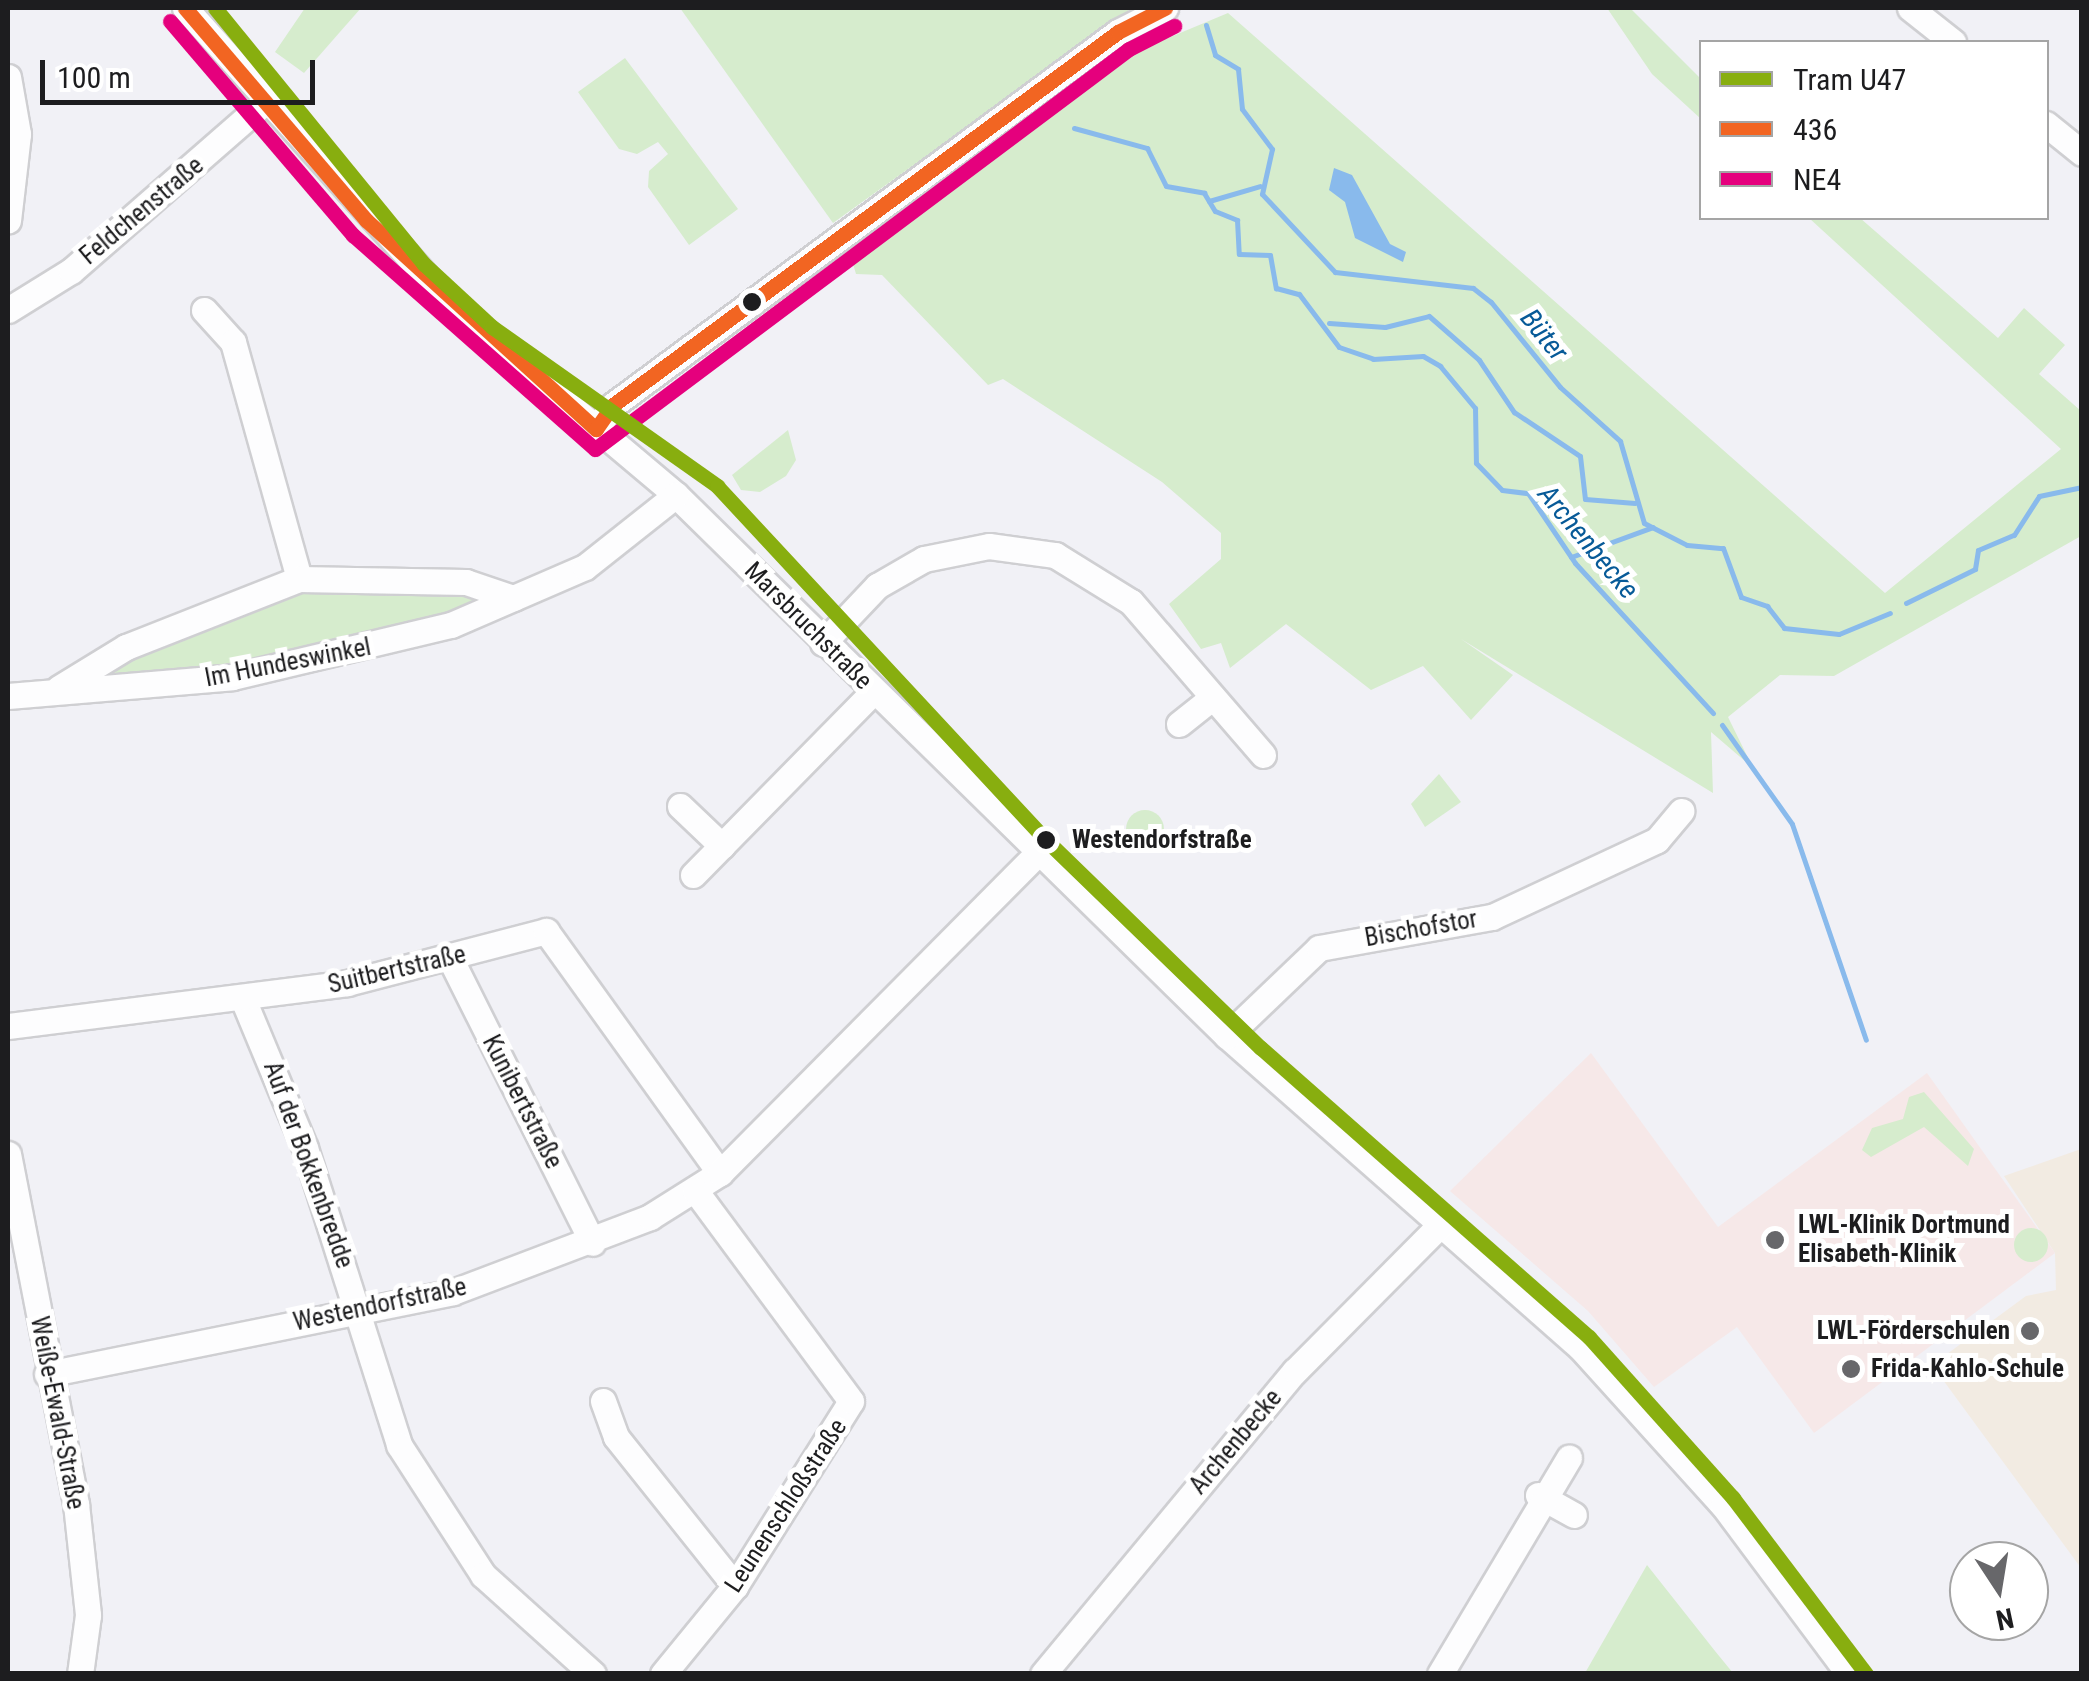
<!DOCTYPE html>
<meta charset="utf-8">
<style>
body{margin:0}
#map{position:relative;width:2089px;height:1681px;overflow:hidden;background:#f1f1f6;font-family:"Roboto Condensed",sans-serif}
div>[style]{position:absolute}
.education>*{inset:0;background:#f2ebe2}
.medical>*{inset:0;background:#f6e8e8}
.green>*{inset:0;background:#d6eccd}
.round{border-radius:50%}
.water>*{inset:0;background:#89baec}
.stream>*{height:5px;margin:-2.5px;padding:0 2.5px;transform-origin:2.5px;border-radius:2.5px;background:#89baec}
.roads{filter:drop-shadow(2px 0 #cfcfd2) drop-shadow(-2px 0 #cfcfd2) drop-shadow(0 2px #cfcfd2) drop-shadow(0 -2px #cfcfd2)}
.minor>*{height:25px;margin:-12.5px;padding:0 12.5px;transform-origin:12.5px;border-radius:12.5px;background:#fdfdfe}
.bus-1>*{height:15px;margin:-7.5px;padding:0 7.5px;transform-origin:7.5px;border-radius:7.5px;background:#f26522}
.bus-2>*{height:15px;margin:-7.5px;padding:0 7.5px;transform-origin:7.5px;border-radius:7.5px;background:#e5007d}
.tram-1>*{height:15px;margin:-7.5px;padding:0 7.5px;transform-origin:7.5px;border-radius:7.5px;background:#88ae0f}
.dots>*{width:28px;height:28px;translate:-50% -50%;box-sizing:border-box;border:5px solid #fff;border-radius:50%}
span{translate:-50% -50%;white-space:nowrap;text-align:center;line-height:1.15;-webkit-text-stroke:10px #fff;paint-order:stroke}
.street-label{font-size:25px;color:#1d1d1f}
.stop-label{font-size:25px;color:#1d1d1f;font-weight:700}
.left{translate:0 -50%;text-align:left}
.poi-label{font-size:25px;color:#1d1d1f;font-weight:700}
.right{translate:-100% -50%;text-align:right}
.water-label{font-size:28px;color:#075a98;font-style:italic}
.frame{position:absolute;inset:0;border:10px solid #1d1d1f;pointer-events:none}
.legend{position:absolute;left:1699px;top:40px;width:350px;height:180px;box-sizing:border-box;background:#fff;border:2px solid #a5a5a5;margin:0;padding:12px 18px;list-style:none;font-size:30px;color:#1d1d1f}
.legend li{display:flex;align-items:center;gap:20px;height:50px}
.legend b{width:50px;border:2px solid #a5a5a5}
.north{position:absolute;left:1949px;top:1541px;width:100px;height:100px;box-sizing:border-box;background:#fff;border:2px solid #a5a5a5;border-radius:50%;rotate:168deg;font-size:28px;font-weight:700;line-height:40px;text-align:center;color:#1d1d1f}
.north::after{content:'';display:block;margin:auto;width:35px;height:45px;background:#67676a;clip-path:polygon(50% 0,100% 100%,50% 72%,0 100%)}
.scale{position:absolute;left:40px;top:60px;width:275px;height:45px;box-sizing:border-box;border:5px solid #1d1d1f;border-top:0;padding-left:12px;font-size:30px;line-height:35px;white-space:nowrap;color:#1d1d1f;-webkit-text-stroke:8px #fff;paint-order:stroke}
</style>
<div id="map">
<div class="education">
<div style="clip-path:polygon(2081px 1149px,2081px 1568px,1932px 1365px,2026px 1296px,2056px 1290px,2055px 1253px,2004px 1176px)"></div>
</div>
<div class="medical">
<div style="clip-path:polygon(1591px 1053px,1718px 1227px,1927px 1073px,2055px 1253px,1814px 1433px,1737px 1327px,1654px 1387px,1588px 1311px,1450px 1191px)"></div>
</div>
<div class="green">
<div style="clip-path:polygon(305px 8px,361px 8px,304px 73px,275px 52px)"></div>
<div style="clip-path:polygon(680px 8px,1132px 8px,833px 223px)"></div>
<div style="clip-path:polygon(1607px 8px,1630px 8px,1701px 79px,1701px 119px,1652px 74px)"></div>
<div style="clip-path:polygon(1228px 13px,1885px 593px,2061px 449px,1809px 218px,1860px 218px,1998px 338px,2024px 308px,2065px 345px,2039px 374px,2081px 411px,2081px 536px,1834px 676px,1780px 675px,1728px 717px,1753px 768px,1711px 732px,1713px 793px,1461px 639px,1513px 675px,1471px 720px,1423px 666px,1371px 690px,1286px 624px,1230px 668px,1221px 643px,1201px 649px,1169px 604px,1221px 559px,1221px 533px,1162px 482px,1003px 379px,988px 385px,882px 275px,856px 274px,849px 250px,1125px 56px)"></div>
<div style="clip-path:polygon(625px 58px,738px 209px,689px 245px,648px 187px,649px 171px,668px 154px,658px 142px,637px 154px,619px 149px,578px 92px)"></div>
<div style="clip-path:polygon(788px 430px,796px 460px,786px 476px,760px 492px,741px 490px,732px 475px)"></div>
<div style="clip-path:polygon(304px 586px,468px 590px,484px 604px,276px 661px,110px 678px,119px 662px)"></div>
<div style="clip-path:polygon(1439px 774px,1461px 802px,1425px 827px,1411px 804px)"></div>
<div class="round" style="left:1126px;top:810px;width:38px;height:38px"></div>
<div style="clip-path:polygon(1924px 1092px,1974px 1149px,1968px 1166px,1924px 1127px,1871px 1157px,1862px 1150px,1872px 1128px,1903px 1119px,1909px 1097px)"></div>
<div class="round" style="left:2014px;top:1228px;width:34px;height:34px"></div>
<div style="clip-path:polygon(1647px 1565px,1715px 1651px,1733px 1673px,1585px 1673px)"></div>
</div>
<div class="water">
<div style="clip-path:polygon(1334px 168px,1352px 175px,1390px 244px,1406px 252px,1403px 262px,1355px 238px,1345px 202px,1329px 190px)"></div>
</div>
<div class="stream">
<div style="left:1206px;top:25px;width:31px;rotate:73deg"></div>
<div style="left:1215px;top:55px;width:27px;rotate:31deg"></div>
<div style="left:1238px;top:69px;width:40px;rotate:84.3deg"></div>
<div style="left:1242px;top:109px;width:50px;rotate:53.1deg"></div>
<div style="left:1272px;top:149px;width:46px;rotate:102.5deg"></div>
<div style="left:1262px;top:194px;width:107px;rotate:46.9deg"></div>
<div style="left:1335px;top:272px;width:139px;rotate:6.6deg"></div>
<div style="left:1473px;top:288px;width:23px;rotate:38deg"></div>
<div style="left:1491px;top:302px;width:109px;rotate:50.9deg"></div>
<div style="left:1560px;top:387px;width:81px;rotate:42deg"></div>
<div style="left:1620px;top:441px;width:85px;rotate:73.7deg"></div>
<div style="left:1644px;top:523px;width:48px;rotate:27.1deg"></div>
<div style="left:1687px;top:545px;width:36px;rotate:5deg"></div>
<div style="left:1723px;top:548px;width:52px;rotate:69.8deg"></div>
<div style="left:1741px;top:597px;width:28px;rotate:19deg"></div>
<div style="left:1767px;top:606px;width:28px;rotate:52deg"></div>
<div style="left:1784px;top:628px;width:55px;rotate:6.2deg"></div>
<div style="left:1839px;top:634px;width:55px;rotate:-22.4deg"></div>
<div style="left:1074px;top:128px;width:76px;rotate:15.3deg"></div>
<div style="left:1147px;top:148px;width:42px;rotate:63.4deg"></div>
<div style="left:1166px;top:186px;width:39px;rotate:10deg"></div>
<div style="left:1204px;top:193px;width:21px;rotate:59deg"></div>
<div style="left:1215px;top:211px;width:24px;rotate:22deg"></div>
<div style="left:1237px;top:220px;width:34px;rotate:87deg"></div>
<div style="left:1239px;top:254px;width:31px;rotate:2deg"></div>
<div style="left:1270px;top:255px;width:34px;rotate:80deg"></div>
<div style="left:1276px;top:288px;width:24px;rotate:15deg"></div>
<div style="left:1299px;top:294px;width:66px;rotate:53deg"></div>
<div style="left:1339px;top:347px;width:36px;rotate:19deg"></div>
<div style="left:1373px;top:359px;width:50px;rotate:-3.4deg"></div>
<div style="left:1423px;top:356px;width:20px;rotate:30deg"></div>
<div style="left:1440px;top:366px;width:55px;rotate:50.2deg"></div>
<div style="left:1475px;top:408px;width:55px;rotate:89deg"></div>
<div style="left:1476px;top:463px;width:37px;rotate:46deg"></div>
<div style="left:1502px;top:490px;width:26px;rotate:7deg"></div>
<div style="left:1528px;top:493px;width:84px;rotate:56.1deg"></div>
<div style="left:1575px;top:563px;width:204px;rotate:47.4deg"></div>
<div style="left:1209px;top:201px;width:53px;rotate:-16.4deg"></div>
<div style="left:1329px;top:323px;width:56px;rotate:4.1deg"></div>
<div style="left:1385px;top:327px;width:45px;rotate:-14deg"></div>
<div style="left:1429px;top:316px;width:67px;rotate:41.3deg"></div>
<div style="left:1479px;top:360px;width:63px;rotate:56.1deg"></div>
<div style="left:1514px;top:412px;width:79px;rotate:33.7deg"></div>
<div style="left:1580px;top:456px;width:43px;rotate:83.4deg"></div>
<div style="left:1585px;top:499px;width:50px;rotate:4.6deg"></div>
<div style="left:1571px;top:557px;width:87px;rotate:-20.1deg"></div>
<div style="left:1906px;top:603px;width:77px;rotate:-26.2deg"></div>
<div style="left:1975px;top:569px;width:19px;rotate:-81deg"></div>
<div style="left:1978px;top:550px;width:39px;rotate:-23deg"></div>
<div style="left:2014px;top:535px;width:46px;rotate:-57.3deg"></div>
<div style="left:2039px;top:496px;width:44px;rotate:-11.8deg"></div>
<div style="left:1722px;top:725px;width:121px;rotate:54.7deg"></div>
<div style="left:1792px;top:824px;width:228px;rotate:71.1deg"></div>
</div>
<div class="roads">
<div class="minor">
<div style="left:185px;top:8px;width:403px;rotate:48.1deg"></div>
<div style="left:454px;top:308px;width:290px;rotate:40.1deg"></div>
<div style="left:676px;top:495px;width:772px;rotate:44.48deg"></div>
<div style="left:1227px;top:1036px;width:470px;rotate:41.4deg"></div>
<div style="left:1580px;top:1347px;width:213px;rotate:47.9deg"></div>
<div style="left:1723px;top:1505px;width:211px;rotate:53.3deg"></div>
<div style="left:1910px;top:8px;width:55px;rotate:38.3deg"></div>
<div style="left:8px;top:77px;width:58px;rotate:80deg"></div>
<div style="left:18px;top:134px;width:87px;rotate:96.6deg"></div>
<div style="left:2046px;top:124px;width:46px;rotate:38.9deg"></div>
<div style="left:8px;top:310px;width:74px;rotate:-31.8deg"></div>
<div style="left:71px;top:271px;width:260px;rotate:-41.1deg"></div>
<div style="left:204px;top:310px;width:43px;rotate:47.8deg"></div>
<div style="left:233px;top:342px;width:246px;rotate:74.4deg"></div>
<div style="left:596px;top:429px;width:29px;rotate:-55deg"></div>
<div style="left:613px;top:405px;width:628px;rotate:-36.45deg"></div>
<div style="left:1118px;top:32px;width:53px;rotate:-27.1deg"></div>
<div style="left:823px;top:643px;width:79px;rotate:-46.5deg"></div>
<div style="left:877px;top:586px;width:54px;rotate:-29.9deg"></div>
<div style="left:924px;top:559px;width:66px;rotate:-11.3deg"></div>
<div style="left:989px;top:546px;width:67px;rotate:7.8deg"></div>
<div style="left:1055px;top:555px;width:89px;rotate:31.7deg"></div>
<div style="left:1131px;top:602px;width:202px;rotate:49.2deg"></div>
<div style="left:59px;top:688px;width:79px;rotate:-31.5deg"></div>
<div style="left:126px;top:647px;width:186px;rotate:-21.5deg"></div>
<div style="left:299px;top:579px;width:167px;rotate:1deg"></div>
<div style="left:466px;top:582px;width:50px;rotate:18.8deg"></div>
<div style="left:8px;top:696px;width:225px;rotate:-4.8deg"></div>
<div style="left:232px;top:677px;width:225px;rotate:-13.4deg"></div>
<div style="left:451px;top:625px;width:146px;rotate:-23.4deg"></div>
<div style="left:585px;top:567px;width:116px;rotate:-38.4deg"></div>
<div style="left:1179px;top:724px;width:43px;rotate:-38.5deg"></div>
<div style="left:680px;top:806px;width:58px;rotate:43.6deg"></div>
<div style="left:693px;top:875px;width:258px;rotate:-45.5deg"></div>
<div style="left:452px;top:962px;width:314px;rotate:63.4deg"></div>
<div style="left:243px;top:999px;width:161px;rotate:67.4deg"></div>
<div style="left:305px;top:1148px;width:312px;rotate:72.4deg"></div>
<div style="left:399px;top:1445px;width:155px;rotate:57.1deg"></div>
<div style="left:483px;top:1575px;width:148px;rotate:42deg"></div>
<div style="left:8px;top:1026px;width:342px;rotate:-7.2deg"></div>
<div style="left:347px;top:983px;width:206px;rotate:-14.6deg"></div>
<div style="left:546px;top:931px;width:298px;rotate:54.3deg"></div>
<div style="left:1227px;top:1036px;width:127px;rotate:-43.7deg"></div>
<div style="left:1319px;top:948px;width:176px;rotate:-10.2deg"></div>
<div style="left:1492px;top:917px;width:182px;rotate:-25deg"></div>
<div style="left:1657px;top:840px;width:38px;rotate:-50deg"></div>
<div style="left:8px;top:1154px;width:357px;rotate:79deg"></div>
<div style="left:76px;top:1504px;width:112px;rotate:83.8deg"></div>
<div style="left:88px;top:1615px;width:60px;rotate:97.7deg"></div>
<div style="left:47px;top:1374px;width:414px;rotate:-11.4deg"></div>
<div style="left:453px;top:1292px;width:211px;rotate:-20.8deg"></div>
<div style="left:650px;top:1217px;width:83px;rotate:-32.2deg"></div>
<div style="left:720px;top:1173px;width:451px;rotate:-45.2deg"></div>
<div style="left:603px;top:1401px;width:38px;rotate:70deg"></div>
<div style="left:616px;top:1437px;width:191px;rotate:51.4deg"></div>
<div style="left:1538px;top:1495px;width:41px;rotate:29.1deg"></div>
<div style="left:663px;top:1674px;width:114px;rotate:-50.7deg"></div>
<div style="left:735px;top:1586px;width:218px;rotate:-57.9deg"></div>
<div style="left:851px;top:1401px;width:262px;rotate:-126.5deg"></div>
<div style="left:1043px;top:1674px;width:394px;rotate:-50.3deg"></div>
<div style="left:1295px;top:1371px;width:209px;rotate:-45.2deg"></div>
<div style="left:1440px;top:1674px;width:252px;rotate:-59.2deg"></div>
</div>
</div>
<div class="bus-1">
<div style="left:185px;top:8px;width:279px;rotate:49.5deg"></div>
<div style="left:366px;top:220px;width:311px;rotate:42.3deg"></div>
<div style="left:596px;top:429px;width:29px;rotate:-55deg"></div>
<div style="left:613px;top:405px;width:628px;rotate:-36.45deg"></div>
<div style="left:1118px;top:32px;width:53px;rotate:-27.1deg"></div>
</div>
<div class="bus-2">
<div style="left:170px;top:21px;width:282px;rotate:49.5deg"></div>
<div style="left:353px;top:235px;width:323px;rotate:41.5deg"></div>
<div style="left:595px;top:449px;width:667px;rotate:-36.84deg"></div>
<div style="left:1129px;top:49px;width:51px;rotate:-27.1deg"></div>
</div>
<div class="tram-1">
<div style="left:215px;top:8px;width:330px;rotate:50.8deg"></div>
<div style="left:424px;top:264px;width:93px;rotate:42.8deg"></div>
<div style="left:492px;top:327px;width:276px;rotate:35.2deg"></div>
<div style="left:717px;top:486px;width:483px;rotate:47.1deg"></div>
<div style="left:1046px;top:840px;width:299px;rotate:44.1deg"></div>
<div style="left:1261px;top:1048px;width:437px;rotate:41.4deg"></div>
<div style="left:1589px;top:1337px;width:216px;rotate:48.2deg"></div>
<div style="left:1733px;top:1498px;width:221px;rotate:52.9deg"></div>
</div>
<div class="dots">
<div style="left:752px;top:302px;background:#1d1d1f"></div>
<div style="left:1046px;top:840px;background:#1d1d1f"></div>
<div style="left:1775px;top:1240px;background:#67676a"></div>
<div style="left:2030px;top:1331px;background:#67676a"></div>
<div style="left:1851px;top:1369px;background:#67676a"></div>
</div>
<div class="street-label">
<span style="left:142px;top:211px;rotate:-40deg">Feldchenstraße</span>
<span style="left:808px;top:626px;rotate:45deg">Marsbruchstraße</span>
<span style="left:288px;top:663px;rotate:-11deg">Im Hundeswinkel</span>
<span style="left:1421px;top:929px;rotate:-10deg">Bischofstor</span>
<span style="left:397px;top:970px;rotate:-13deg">Suitbertstraße</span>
<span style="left:522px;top:1102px;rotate:63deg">Kunibertstraße</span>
<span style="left:308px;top:1165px;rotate:70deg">Auf der Bokkenbredde</span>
<span style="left:380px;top:1305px;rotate:-12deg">Westendorfstraße</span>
<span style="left:57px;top:1413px;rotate:79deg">Weiße-Ewald-Straße</span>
<span style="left:1236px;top:1442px;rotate:-50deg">Archenbecke</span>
<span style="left:786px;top:1506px;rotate:-57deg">Leunenschloßstraße</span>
</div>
<div class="stop-label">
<span class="left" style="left:1072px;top:840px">Westendorfstraße</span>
</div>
<div class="poi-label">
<span class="left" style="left:1798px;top:1240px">LWL-Klinik Dortmund<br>Elisabeth-Klinik</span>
<span class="right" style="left:2010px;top:1331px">LWL-Förderschulen</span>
<span class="left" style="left:1871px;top:1369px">Frida-Kahlo-Schule</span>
</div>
<div class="water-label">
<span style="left:1544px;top:335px;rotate:51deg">Büter</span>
<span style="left:1588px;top:542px;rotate:50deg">Archenbecke</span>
</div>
<div class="frame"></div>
<ul class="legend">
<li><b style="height:12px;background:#88ae0f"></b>Tram U47</li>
<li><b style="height:12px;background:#f26522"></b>436</li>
<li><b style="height:12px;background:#e5007d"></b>NE4</li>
</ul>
<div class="north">N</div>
<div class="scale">100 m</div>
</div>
